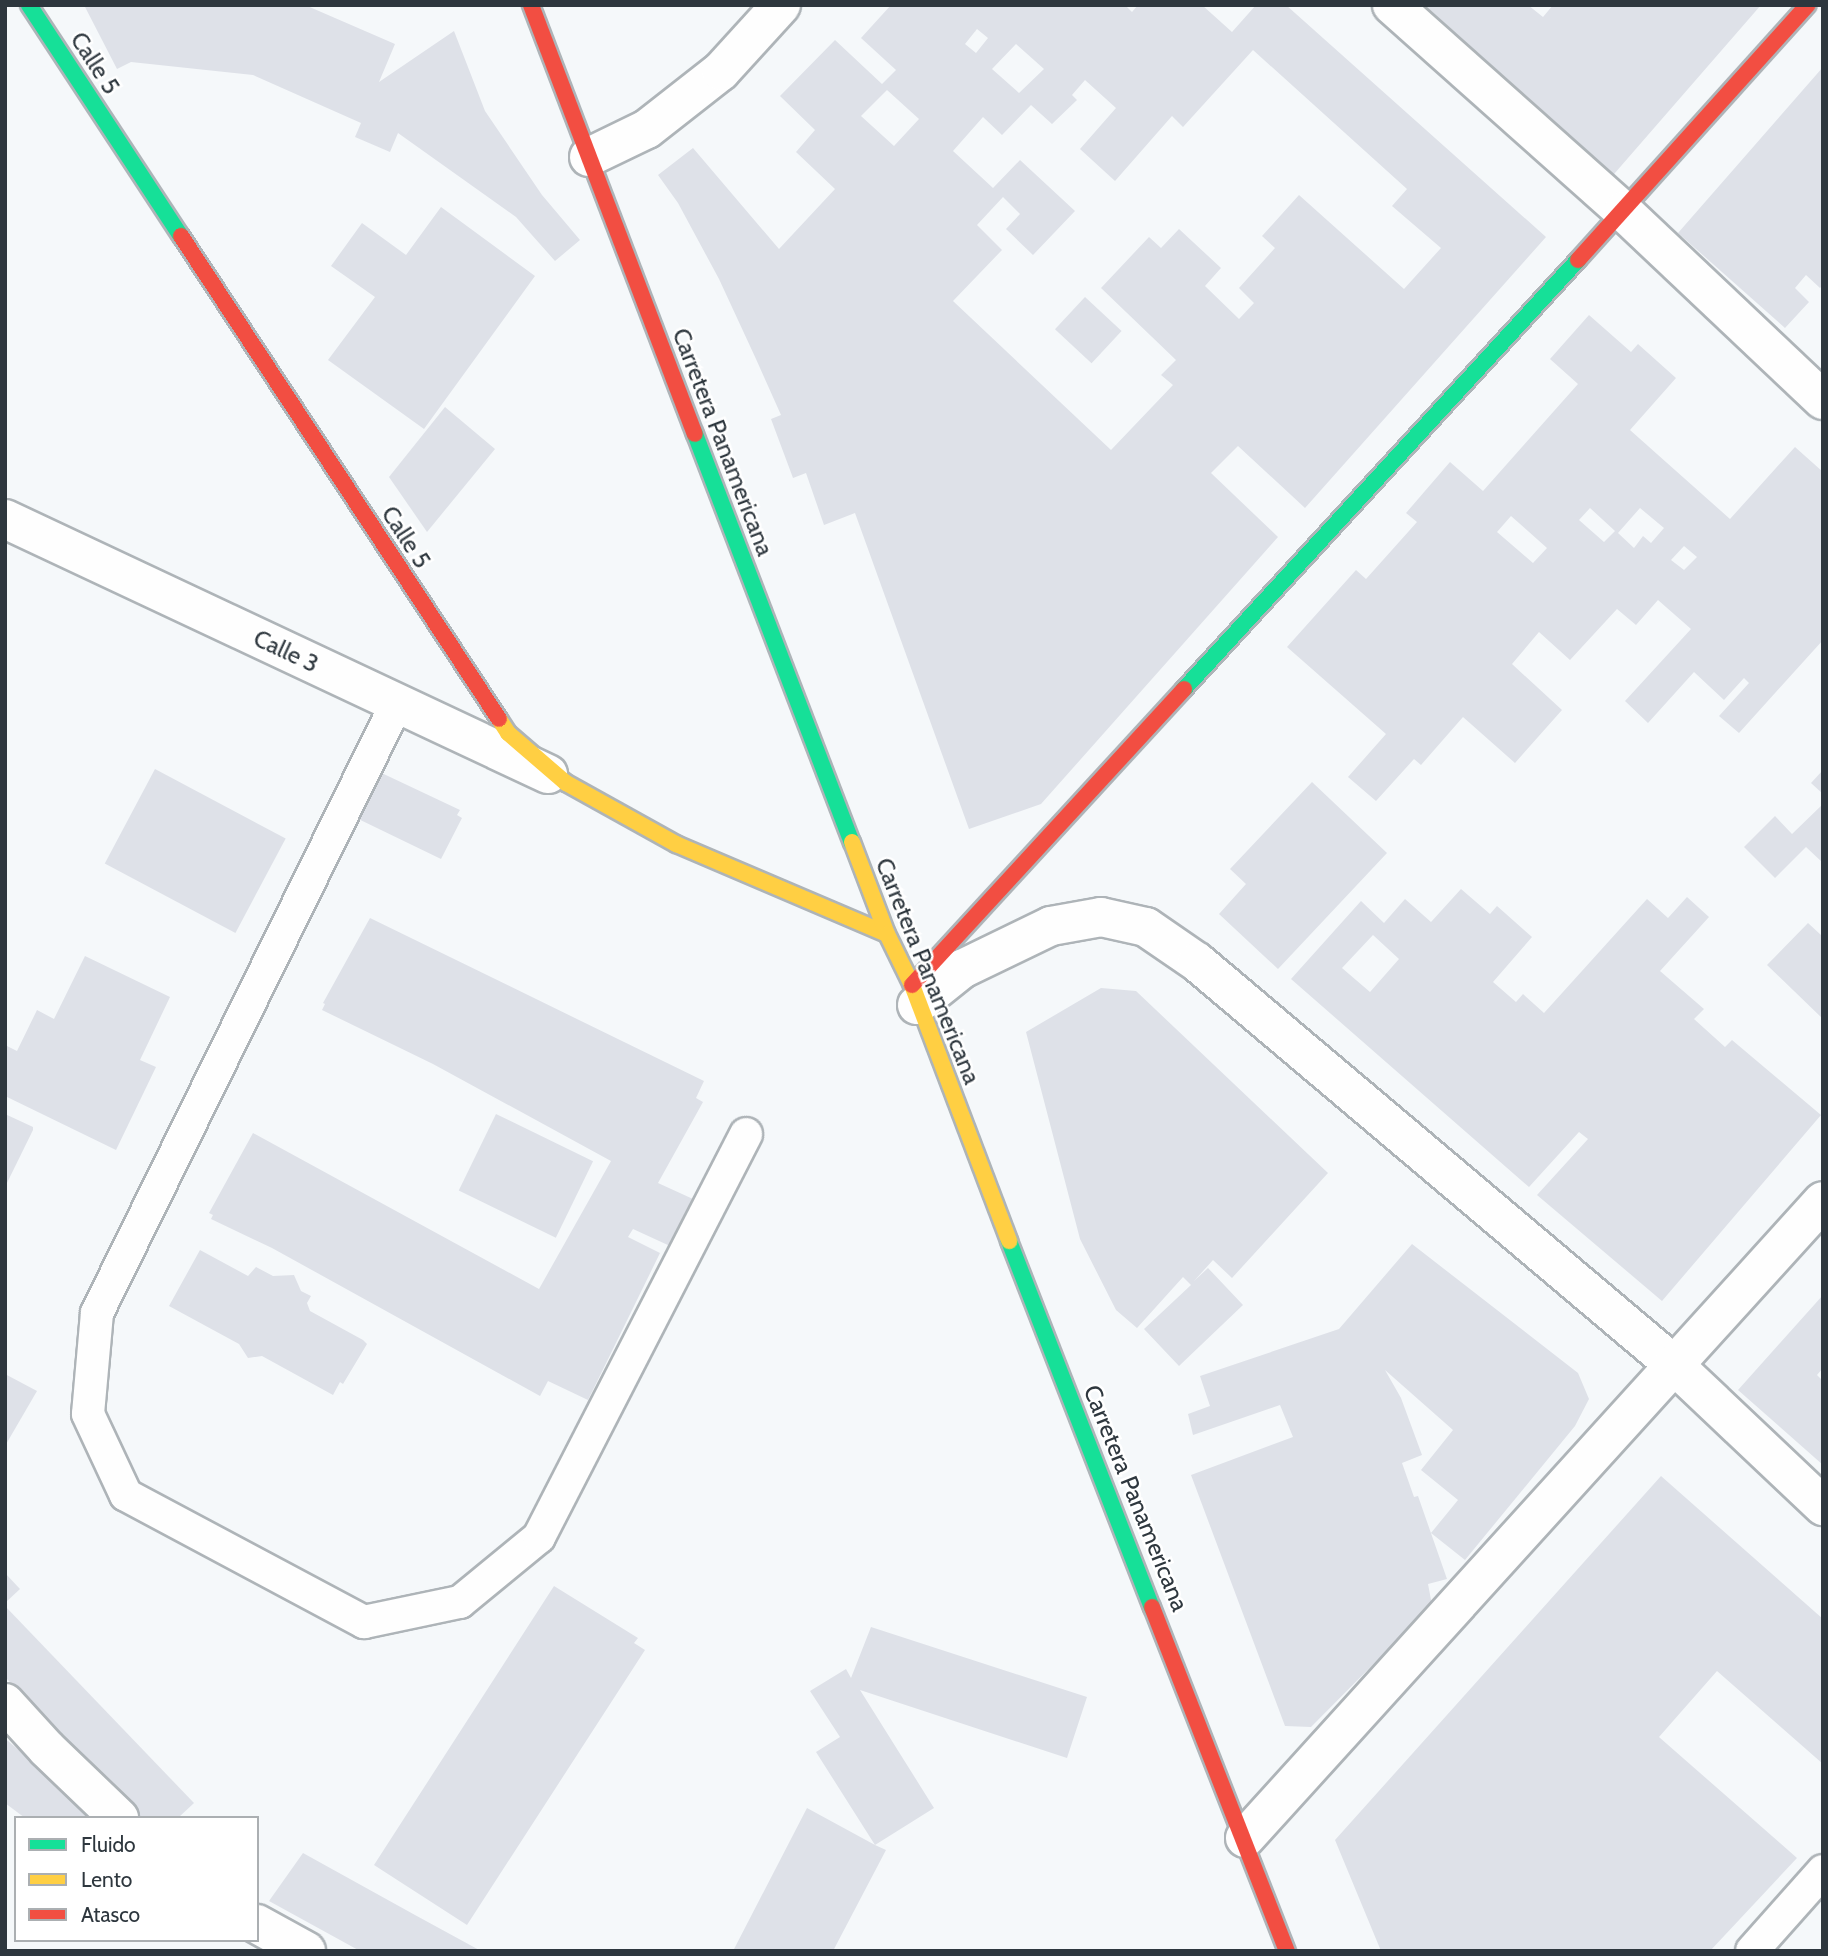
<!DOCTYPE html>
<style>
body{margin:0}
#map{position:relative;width:1828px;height:1956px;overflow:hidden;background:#f5f8fa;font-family:Cabin,sans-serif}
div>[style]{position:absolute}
.building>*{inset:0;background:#dee1e8;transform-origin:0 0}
.roads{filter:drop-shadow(2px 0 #aeb4b8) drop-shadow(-2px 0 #aeb4b8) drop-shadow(0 2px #aeb4b8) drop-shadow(0 -2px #aeb4b8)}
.lane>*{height:32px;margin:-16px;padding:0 16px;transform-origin:16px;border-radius:16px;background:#fefefe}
.street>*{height:38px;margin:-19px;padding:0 19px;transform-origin:19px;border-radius:19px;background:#fefefe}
.fast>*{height:16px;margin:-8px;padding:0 8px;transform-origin:8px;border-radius:8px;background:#16e098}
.slow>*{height:16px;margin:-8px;padding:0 8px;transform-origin:8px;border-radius:8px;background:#ffcf43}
.jam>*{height:16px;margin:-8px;padding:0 8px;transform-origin:8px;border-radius:8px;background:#f24e42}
span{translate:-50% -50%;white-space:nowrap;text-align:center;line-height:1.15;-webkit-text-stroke:5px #fff;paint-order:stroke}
.street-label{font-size:24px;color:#2e373e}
.frame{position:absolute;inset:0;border:7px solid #2e373e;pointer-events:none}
.legend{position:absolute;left:14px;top:1816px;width:245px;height:126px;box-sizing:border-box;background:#fff;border:2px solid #abafb2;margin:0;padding:9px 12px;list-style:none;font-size:21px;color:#2e373e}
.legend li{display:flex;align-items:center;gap:14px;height:35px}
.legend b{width:35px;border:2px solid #abafb2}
</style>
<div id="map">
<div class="building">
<div style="clip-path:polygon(84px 5px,305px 5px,395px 44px,379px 82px,454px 31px,485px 111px,542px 195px,580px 240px,555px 261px,516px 217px,398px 133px,390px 152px,355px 137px,361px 123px,253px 75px,131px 62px,117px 69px)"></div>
<div style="clip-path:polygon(evenodd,891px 5px,1125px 5px,1132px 12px,1138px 5px,1202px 5px,1232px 32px,1256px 5px,1286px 5px,1546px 237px,1305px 508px,1238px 446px,1211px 473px,1278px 537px,1041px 804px,969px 829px,855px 513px,824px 525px,806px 473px,793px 478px,771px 419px,781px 415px,756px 359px,719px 279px,678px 203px,658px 175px,693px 148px,779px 249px,835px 189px,796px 152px,815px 130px,780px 96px,835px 40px,882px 84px,896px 70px,861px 38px,891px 5px,977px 29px,988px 38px,976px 53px,965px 44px,977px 29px,891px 5px,1016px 44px,1044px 69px,1019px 93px,992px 69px,1016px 44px,891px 5px,1253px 50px,1407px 189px,1392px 206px,1441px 248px,1404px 289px,1299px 195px,1262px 236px,1275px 248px,1239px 288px,1254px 303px,1239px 319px,1205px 286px,1221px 268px,1179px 229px,1161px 248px,1149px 237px,1101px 288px,1176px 360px,1161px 375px,1173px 385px,1111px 450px,953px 301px,1002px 250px,977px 225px,1003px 197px,1020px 214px,1006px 229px,1033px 255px,1075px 211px,1020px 160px,993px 188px,953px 151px,983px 117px,1002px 135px,1031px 105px,1052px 124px,1077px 100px,1072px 95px,1085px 80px,1116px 108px,1080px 149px,1115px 181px,1172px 116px,1183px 127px,1253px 50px,891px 5px,887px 90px,919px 119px,894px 146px,861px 116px,887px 90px)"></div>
<div style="clip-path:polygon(1404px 5px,1528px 5px,1543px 17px,1553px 5px,1761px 5px,1608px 181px)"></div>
<div style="clip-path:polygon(1823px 67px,1823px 285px,1820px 288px,1806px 275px,1795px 288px,1809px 302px,1785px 328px,1678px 233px)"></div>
<div style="clip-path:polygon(441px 207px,535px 276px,424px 429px,328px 360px,375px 297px,331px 266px,362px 223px,406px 255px)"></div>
<div style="left:1085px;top:297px;width:50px;height:44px;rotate:43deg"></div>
<div style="clip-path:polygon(evenodd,1589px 315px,1631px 352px,1638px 344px,1676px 378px,1630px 430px,1730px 519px,1795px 447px,1823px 472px,1823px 640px,1739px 733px,1719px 716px,1749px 683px,1744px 678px,1724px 700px,1694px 672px,1648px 723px,1625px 701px,1691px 629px,1658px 600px,1636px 625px,1617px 609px,1570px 660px,1539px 632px,1512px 664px,1562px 710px,1515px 763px,1463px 717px,1421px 765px,1414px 759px,1376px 801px,1348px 777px,1386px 734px,1287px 647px,1356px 570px,1366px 579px,1417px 522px,1406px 513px,1450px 462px,1483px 491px,1578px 384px,1550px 359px,1589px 315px,1590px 508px,1615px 531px,1604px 542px,1579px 520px,1590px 508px,1589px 315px,1640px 508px,1664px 528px,1651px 543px,1643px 536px,1634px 548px,1618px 533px,1640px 508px,1589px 315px,1511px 516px,1547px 548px,1533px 563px,1497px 532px,1511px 516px,1589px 315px,1684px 546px,1697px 557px,1684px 570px,1671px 560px,1684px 546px)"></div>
<div style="clip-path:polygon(445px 407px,495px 449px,427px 532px,389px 477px)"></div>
<div style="clip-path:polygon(371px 768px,460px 810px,457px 815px,462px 818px,441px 859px,348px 814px)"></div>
<div style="left:155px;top:769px;width:148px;height:107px;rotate:28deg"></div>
<div style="clip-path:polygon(1823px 770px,1823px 794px,1811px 783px)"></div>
<div style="clip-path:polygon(1312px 782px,1387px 853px,1278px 969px,1219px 914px,1246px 884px,1230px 869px)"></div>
<div style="clip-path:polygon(1823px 804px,1823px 863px,1806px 847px,1775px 878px,1744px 847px,1775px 816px,1792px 834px)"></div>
<div style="clip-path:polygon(evenodd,1461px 889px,1490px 914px,1497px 906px,1532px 937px,1493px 982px,1516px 1002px,1523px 994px,1544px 1013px,1647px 899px,1668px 918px,1687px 897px,1709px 917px,1660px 971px,1704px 1009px,1694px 1019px,1725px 1047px,1732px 1040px,1821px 1115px,1662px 1301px,1537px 1195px,1588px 1139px,1579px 1132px,1529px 1187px,1291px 979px,1361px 901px,1384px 923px,1405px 899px,1431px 922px,1461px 889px,1373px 935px,1399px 959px,1370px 992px,1342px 968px,1373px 935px)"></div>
<div style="clip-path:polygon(370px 918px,704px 1081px,696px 1098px,703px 1102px,658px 1183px,693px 1199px,670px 1246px,633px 1229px,628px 1237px,660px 1253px,588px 1400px,548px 1381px,540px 1396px,272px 1248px,211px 1219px,213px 1215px,209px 1213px,253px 1133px,539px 1289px,611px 1161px,433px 1064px,322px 1010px,325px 1004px,323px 1003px)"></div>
<div style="clip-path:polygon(1808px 923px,1821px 935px,1823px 933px,1823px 1019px,1767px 965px)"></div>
<div style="clip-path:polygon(85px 956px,170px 997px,140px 1060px,156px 1067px,116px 1150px,5px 1096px,5px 1045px,17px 1051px,37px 1010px,54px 1019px)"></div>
<div style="clip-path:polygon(1101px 988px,1136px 991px,1328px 1173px,1232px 1278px,1213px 1260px,1194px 1281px,1208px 1268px,1243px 1305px,1179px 1366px,1144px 1329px,1191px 1285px,1183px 1277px,1137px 1328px,1116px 1310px,1080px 1239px,1026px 1032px)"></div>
<div style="clip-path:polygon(5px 1114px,33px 1127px,33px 1130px,5px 1187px)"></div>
<div style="left:496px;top:1114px;width:108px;height:85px;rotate:26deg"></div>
<div style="clip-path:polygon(1412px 1244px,1578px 1373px,1589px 1399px,1575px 1426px,1465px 1560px,1431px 1533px,1458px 1500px,1421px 1470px,1453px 1430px,1385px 1370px,1401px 1398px,1422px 1455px,1402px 1463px,1414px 1497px,1418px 1496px,1447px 1579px,1428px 1584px,1432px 1605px,1311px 1727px,1285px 1726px,1191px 1475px,1293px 1437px,1280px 1405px,1193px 1435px,1188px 1414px,1210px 1406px,1200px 1376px,1339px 1329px)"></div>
<div style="clip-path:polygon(200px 1250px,248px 1276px,256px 1267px,273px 1276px,294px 1275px,301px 1291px,311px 1296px,307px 1303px,310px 1311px,363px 1340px,367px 1344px,343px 1384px,340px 1382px,333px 1395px,262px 1356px,248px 1358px,239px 1344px,169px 1306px)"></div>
<div style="clip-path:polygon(1823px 1295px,1823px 1368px,1817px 1375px,1823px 1381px,1823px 1465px,1738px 1390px)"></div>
<div style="clip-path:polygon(5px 1374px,37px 1391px,5px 1446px)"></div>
<div style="clip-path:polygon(1661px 1476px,1823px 1619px,1823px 1764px,1717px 1671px,1659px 1737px,1797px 1858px,1710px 1951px,1381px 1951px,1335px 1840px)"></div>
<div style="clip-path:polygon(5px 1573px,20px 1589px,5px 1603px)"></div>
<div style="clip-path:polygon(554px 1586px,638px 1638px,634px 1643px,645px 1650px,467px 1925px,374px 1865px)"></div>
<div style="clip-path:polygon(5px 1606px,194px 1803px,178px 1818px,141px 1818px,5px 1677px)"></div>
<div style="clip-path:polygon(871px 1627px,1087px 1697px,1067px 1758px,860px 1690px,934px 1808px,875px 1845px,886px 1850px,833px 1951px,733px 1951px,807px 1808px,875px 1845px,816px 1752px,840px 1737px,810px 1691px,846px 1669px,851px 1678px)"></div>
<div style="clip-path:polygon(5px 1739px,8px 1741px,100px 1818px,25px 1818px,5px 1803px)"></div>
<div style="clip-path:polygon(303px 1853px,415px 1915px,481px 1951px,360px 1951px,269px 1901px)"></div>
</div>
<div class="roads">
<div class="lane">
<div style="left:397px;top:703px;width:680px;rotate:116.19deg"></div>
<div style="left:97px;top:1313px;width:101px;rotate:95.1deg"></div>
<div style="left:88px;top:1414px;width:89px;rotate:64.9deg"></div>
<div style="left:126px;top:1495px;width:270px;rotate:28.1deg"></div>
<div style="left:364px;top:1622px;width:98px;rotate:-11.8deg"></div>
<div style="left:460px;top:1602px;width:102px;rotate:-39.4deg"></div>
<div style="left:539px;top:1537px;width:453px;rotate:-62.8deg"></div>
<div style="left:1752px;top:1951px;width:107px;rotate:-48.4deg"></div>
</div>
<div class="street">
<div style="left:1392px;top:5px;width:310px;rotate:41.7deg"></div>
<div style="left:1623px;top:211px;width:275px;rotate:43.4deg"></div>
<div style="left:589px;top:157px;width:64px;rotate:-25.8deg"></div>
<div style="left:647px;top:129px;width:94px;rotate:-38.1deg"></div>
<div style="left:721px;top:71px;width:89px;rotate:-47.7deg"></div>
<div style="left:5px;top:519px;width:600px;rotate:25.16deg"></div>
<div style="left:917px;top:1005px;width:58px;rotate:-38.7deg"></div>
<div style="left:962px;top:969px;width:99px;rotate:-25.8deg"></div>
<div style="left:1051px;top:926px;width:51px;rotate:-10.2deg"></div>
<div style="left:1101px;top:917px;width:46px;rotate:12.5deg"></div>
<div style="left:1146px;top:927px;width:62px;rotate:34.5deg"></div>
<div style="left:1197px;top:962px;width:623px;rotate:40.18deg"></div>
<div style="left:1673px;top:1364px;width:207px;rotate:43.4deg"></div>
<div style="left:5px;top:1703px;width:62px;rotate:47.6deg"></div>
<div style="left:47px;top:1749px;width:100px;rotate:43.8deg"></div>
<div style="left:1245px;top:1838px;width:860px;rotate:-47.78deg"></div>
<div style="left:257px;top:1924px;width:56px;rotate:28.9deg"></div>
</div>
<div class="fast">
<div style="left:29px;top:5px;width:277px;rotate:56.7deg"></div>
<div style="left:695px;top:434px;width:437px;rotate:69deg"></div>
<div style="left:1184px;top:689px;width:582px;rotate:-47.44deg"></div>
<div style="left:1009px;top:1241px;width:393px;rotate:68.7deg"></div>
</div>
<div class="slow">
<div style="left:499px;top:719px;width:17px;rotate:57deg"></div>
<div style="left:508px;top:733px;width:77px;rotate:40.8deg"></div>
<div style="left:566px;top:783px;width:126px;rotate:29deg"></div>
<div style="left:676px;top:844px;width:229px;rotate:23.1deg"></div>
<div style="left:852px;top:842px;width:98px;rotate:69.2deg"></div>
<div style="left:887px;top:934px;width:57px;rotate:63.9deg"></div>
<div style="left:912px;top:985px;width:274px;rotate:69.2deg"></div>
</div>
<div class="jam">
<div style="left:531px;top:5px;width:459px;rotate:69.1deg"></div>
<div style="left:181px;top:236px;width:578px;rotate:56.64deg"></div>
<div style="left:1578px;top:260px;width:343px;rotate:-48deg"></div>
<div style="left:912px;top:985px;width:402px;rotate:-47.4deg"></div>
<div style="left:1152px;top:1607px;width:370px;rotate:68.6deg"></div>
</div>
</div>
<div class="street-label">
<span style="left:95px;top:63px;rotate:57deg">Calle 5</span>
<span style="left:723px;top:442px;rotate:69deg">Carretera Panamericana</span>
<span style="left:406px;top:537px;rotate:57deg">Calle 5</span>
<span style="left:286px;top:651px;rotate:25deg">Calle 3</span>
<span style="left:928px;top:971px;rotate:68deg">Carretera Panamericana</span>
<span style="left:1136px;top:1498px;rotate:68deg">Carretera Panamericana</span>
</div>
<div class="frame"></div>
<ul class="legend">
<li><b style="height:9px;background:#16e098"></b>Fluido</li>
<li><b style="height:9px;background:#ffcf43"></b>Lento</li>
<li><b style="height:9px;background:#f24e42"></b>Atasco</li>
</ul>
</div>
